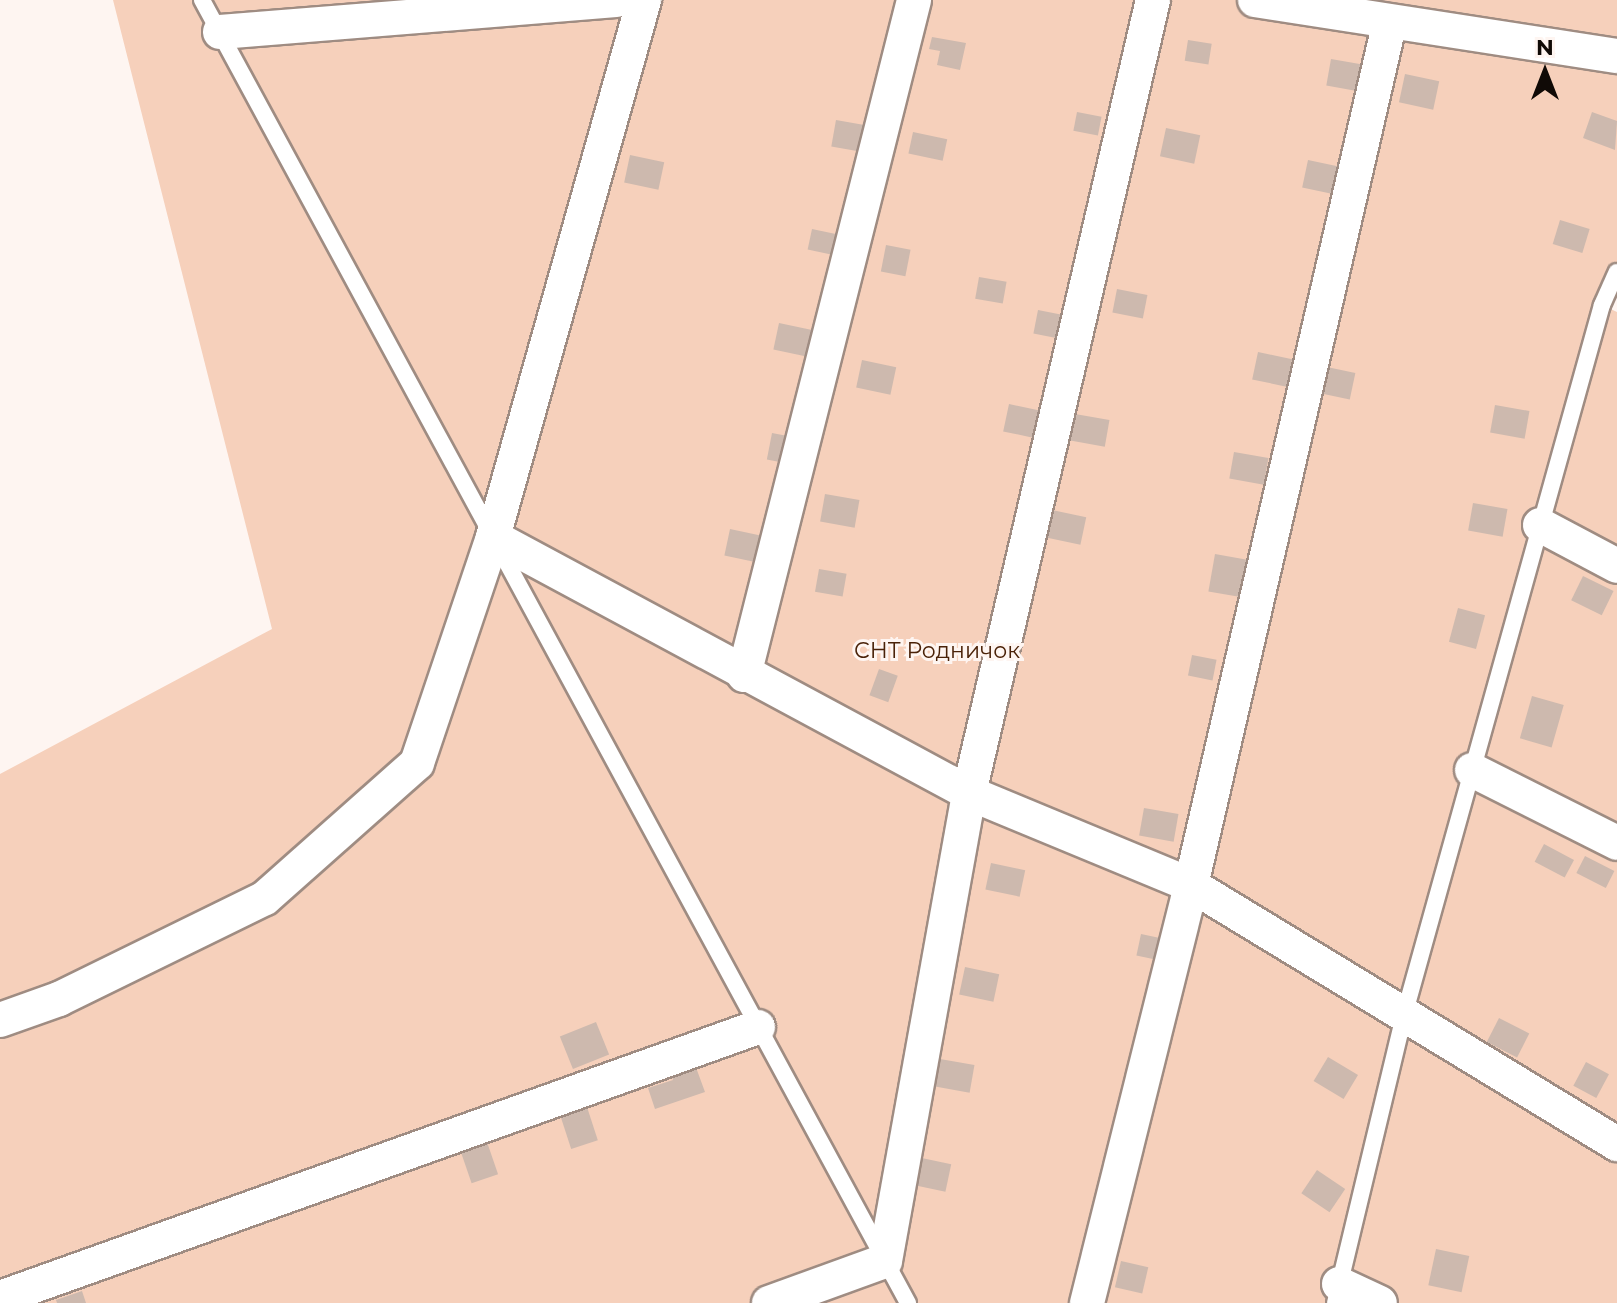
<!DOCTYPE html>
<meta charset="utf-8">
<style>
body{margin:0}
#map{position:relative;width:1617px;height:1303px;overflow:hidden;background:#fef5f1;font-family:Montserrat,sans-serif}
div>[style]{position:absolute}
.green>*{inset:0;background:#f6d0bb}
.building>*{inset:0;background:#cdb9ae;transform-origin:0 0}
.roads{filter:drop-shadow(2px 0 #9f8c82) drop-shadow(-2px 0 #9f8c82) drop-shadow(0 2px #9f8c82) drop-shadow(0 -2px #9f8c82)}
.lane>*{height:16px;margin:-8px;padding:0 8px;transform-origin:8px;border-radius:8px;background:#fff}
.street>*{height:34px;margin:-17px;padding:0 17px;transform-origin:17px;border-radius:17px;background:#fff}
span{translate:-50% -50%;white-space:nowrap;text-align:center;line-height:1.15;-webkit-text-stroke:6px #fef5f1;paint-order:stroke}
.park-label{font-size:22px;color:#4a2208}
.north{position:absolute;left:1505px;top:32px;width:80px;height:80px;-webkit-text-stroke:6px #fef5f1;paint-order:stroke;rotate:0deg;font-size:22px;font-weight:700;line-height:32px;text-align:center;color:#100a06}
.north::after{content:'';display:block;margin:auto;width:28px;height:36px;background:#100a06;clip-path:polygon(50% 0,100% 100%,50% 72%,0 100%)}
</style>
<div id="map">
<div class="green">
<div style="clip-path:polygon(113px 0,1617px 0,1617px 272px,1602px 305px,1617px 312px,1617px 1303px,0 1303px,0 774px,272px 629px)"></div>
</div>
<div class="building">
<div style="clip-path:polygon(932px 37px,966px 43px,960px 70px,937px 65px,940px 51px,929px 49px)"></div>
<div style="left:1188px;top:40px;width:24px;height:21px;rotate:9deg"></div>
<div style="left:1331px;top:59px;width:35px;height:27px;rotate:10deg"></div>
<div style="left:1405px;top:74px;width:35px;height:29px;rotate:12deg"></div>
<div style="left:1077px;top:112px;width:25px;height:19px;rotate:11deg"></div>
<div style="clip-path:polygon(1592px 112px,1617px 121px,1615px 150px,1583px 138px)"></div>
<div style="left:836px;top:120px;width:36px;height:27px;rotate:10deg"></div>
<div style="left:1166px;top:128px;width:35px;height:29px;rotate:12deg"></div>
<div style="left:913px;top:132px;width:35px;height:22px;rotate:12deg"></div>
<div style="left:630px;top:155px;width:35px;height:28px;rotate:12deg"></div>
<div style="left:1308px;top:160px;width:35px;height:28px;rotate:12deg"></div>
<div style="left:1560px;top:220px;width:31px;height:25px;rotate:17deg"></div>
<div style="left:812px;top:229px;width:34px;height:21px;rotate:12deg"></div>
<div style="left:886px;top:245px;width:25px;height:27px;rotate:11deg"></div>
<div style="left:979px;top:277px;width:28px;height:22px;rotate:10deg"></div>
<div style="left:1117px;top:289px;width:31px;height:24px;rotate:11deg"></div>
<div style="left:1038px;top:310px;width:31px;height:24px;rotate:11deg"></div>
<div style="left:779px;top:323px;width:35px;height:27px;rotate:12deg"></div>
<div style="left:1258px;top:352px;width:35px;height:28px;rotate:12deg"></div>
<div style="left:862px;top:360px;width:35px;height:28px;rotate:12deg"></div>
<div style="left:1327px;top:367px;width:29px;height:27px;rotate:12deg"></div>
<div style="left:1009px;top:404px;width:35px;height:28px;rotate:12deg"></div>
<div style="left:1495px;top:405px;width:35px;height:28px;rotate:10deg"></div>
<div style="left:1075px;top:414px;width:35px;height:27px;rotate:10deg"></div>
<div style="left:772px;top:433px;width:25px;height:27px;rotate:11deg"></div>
<div style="left:1234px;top:452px;width:35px;height:27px;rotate:10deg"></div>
<div style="left:825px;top:494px;width:35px;height:28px;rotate:10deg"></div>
<div style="left:1473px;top:503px;width:35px;height:28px;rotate:10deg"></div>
<div style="left:1052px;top:510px;width:35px;height:28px;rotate:12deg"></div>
<div style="left:730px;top:529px;width:35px;height:27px;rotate:12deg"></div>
<div style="left:1215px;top:554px;width:34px;height:38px;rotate:10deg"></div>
<div style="left:819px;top:569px;width:28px;height:23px;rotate:10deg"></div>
<div style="left:1583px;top:576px;width:34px;height:27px;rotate:26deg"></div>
<div style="left:1458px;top:608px;width:28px;height:35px;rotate:15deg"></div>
<div style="left:1192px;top:655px;width:25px;height:21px;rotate:11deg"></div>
<div style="left:879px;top:669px;width:20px;height:28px;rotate:20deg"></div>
<div style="left:1532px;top:696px;width:33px;height:44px;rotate:16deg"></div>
<div style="left:1144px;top:808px;width:35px;height:28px;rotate:10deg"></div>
<div style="left:1544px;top:844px;width:34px;height:20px;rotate:28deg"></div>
<div style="left:1585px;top:856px;width:33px;height:19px;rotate:27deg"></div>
<div style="left:991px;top:863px;width:35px;height:27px;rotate:12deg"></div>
<div style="left:1141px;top:934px;width:29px;height:22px;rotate:12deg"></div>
<div style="left:965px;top:967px;width:35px;height:28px;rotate:12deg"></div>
<div style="left:1499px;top:1018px;width:34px;height:27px;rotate:27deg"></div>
<div style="left:596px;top:1022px;width:35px;height:39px;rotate:68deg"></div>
<div style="left:1328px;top:1057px;width:35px;height:28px;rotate:31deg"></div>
<div style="left:940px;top:1059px;width:35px;height:28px;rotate:10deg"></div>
<div style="clip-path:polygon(694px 1062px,705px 1092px,655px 1109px,648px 1088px,673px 1080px,670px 1070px)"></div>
<div style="left:1586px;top:1062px;width:26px;height:27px;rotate:28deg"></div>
<div style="left:587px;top:1107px;width:35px;height:28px;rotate:72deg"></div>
<div style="left:487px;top:1142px;width:34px;height:28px;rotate:71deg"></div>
<div style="left:917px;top:1157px;width:35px;height:28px;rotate:12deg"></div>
<div style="left:1317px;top:1170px;width:34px;height:28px;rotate:34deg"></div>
<div style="left:1436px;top:1249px;width:34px;height:37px;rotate:12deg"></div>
<div style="left:1121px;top:1261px;width:28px;height:27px;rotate:13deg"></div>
<div style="clip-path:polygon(82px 1291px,86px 1303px,57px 1303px,56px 1300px)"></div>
</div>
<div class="roads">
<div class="lane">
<div style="left:202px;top:0;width:1482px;rotate:61.55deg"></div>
<div style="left:1335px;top:1303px;width:292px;rotate:-76.5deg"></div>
<div style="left:1403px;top:1019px;width:741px;rotate:-74.43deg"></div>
<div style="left:1602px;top:305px;width:36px;rotate:-66deg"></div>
</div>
<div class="street">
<div style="left:1255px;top:0;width:366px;rotate:8.8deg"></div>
<div style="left:220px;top:32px;width:397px;rotate:-4.6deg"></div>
<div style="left:1540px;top:525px;width:87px;rotate:28deg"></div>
<div style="left:493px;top:537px;width:540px;rotate:28.27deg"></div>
<div style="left:969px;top:793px;width:240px;rotate:22.5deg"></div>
<div style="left:1191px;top:885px;width:499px;rotate:31.3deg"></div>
<div style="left:744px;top:675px;width:696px;rotate:-75.86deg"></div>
<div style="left:1472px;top:770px;width:162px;rotate:26.7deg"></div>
<div style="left:0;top:1020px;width:63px;rotate:-19.6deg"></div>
<div style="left:59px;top:999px;width:229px;rotate:-26.1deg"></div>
<div style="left:265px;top:898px;width:203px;rotate:-41.6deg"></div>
<div style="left:417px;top:763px;width:238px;rotate:-71.4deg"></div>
<div style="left:493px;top:537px;width:558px;rotate:-74.29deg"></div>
<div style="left:1339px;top:1284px;width:45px;rotate:24.9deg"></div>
<div style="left:0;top:1298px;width:805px;rotate:-19.67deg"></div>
<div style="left:769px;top:1303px;width:123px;rotate:-19.9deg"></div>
<div style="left:885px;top:1261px;width:475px;rotate:-79.8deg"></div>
<div style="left:969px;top:793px;width:814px;rotate:-76.94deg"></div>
<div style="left:1087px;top:1303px;width:431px;rotate:-76deg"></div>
<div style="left:1191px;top:885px;width:882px;rotate:-77.03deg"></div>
</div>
</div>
<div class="park-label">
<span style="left:937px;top:651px">СНТ Родничок</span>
</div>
<div class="north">N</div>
</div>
